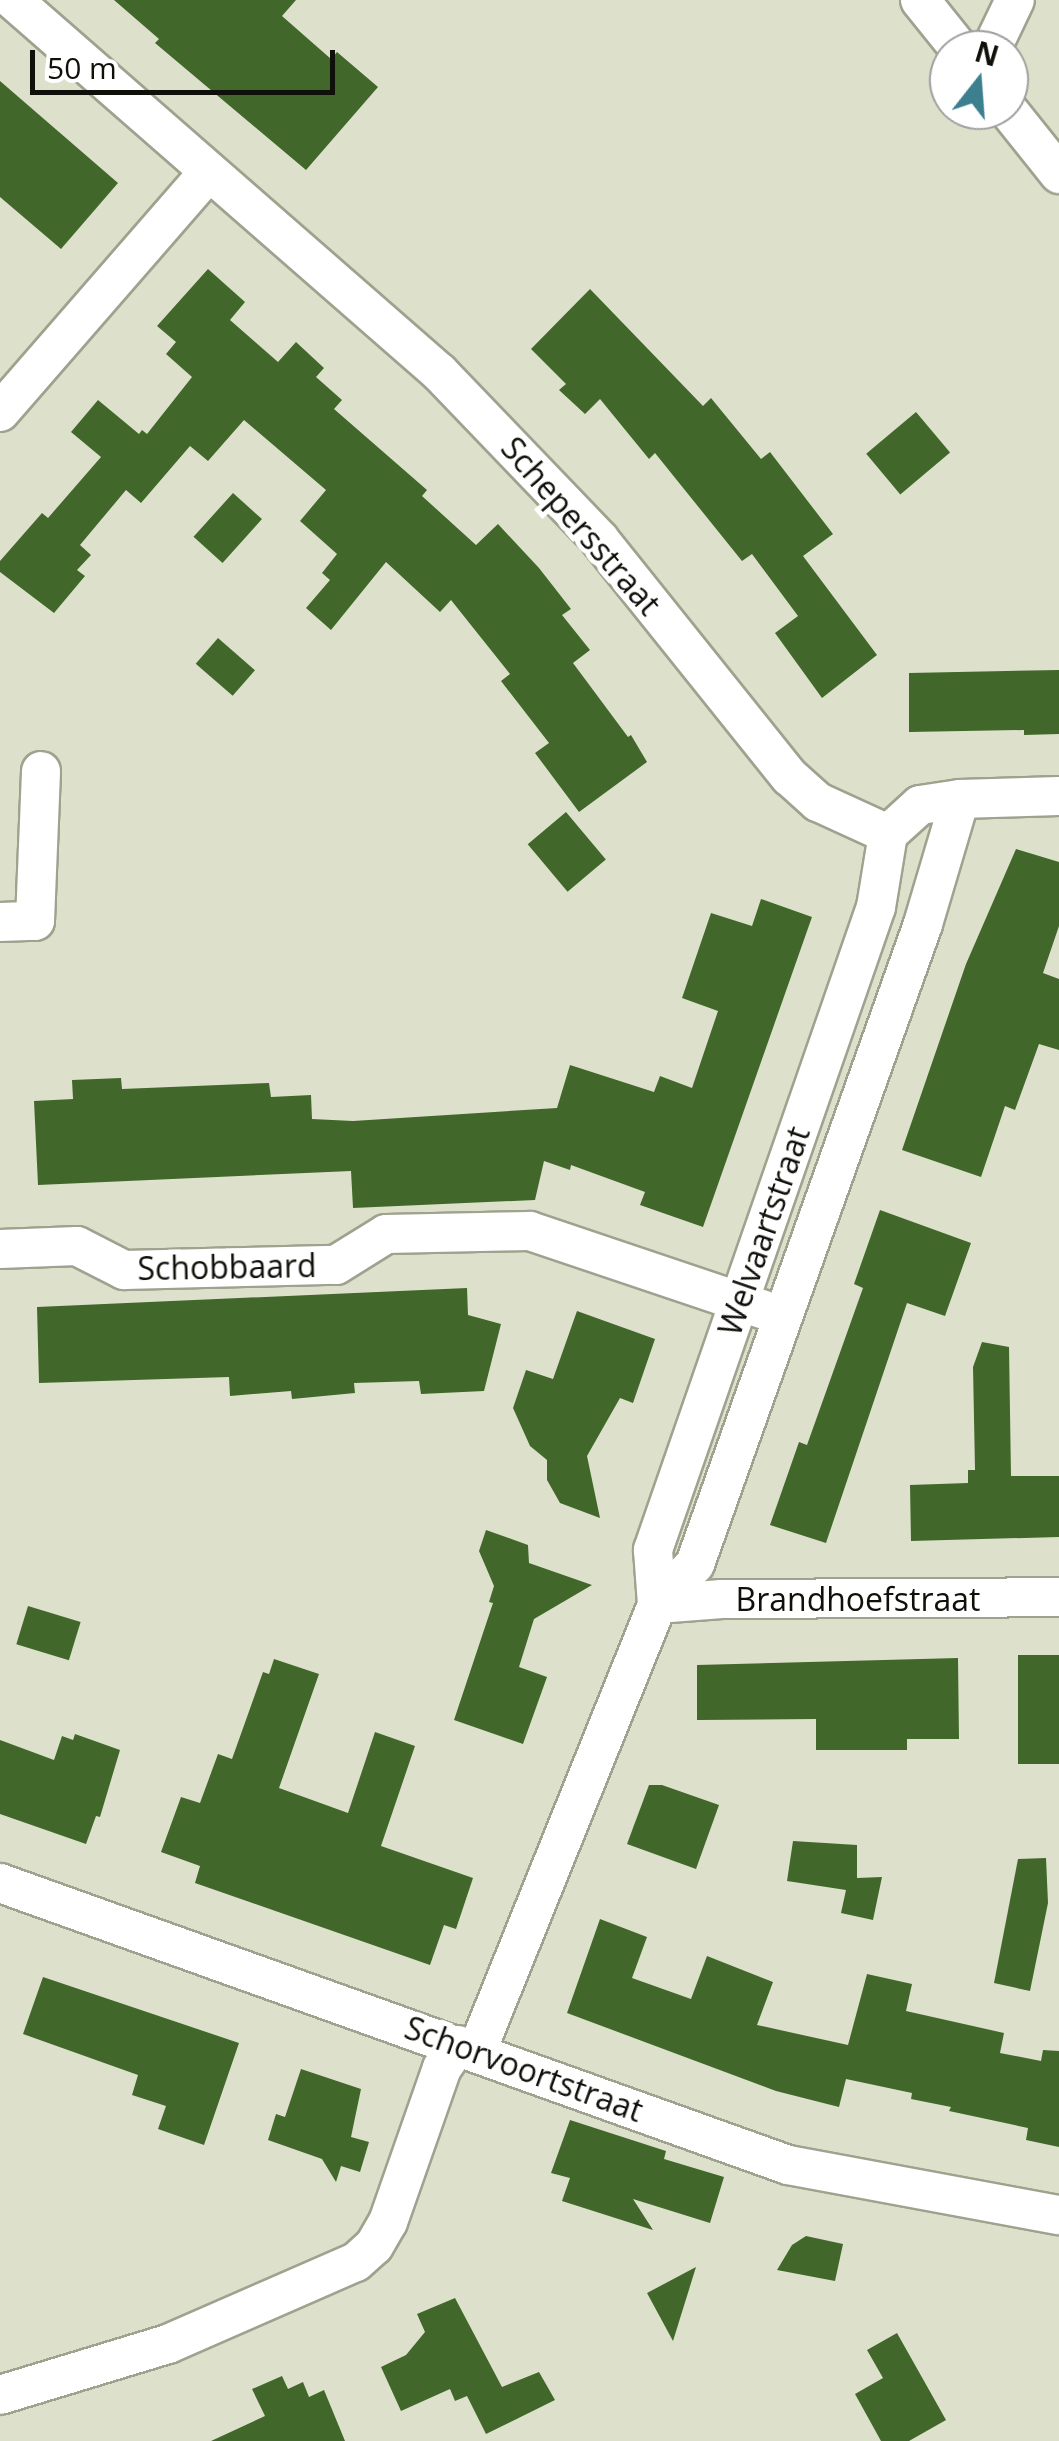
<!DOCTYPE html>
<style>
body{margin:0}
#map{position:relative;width:1059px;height:2441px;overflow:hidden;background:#dde1cc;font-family:"Open Sans",sans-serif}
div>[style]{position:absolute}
.building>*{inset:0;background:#41682a;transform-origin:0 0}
.roads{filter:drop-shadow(2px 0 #9ea28e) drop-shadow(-2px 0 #9ea28e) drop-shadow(0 2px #9ea28e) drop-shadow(0 -2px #9ea28e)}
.street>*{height:38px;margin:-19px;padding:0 19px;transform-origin:19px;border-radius:19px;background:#fff}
span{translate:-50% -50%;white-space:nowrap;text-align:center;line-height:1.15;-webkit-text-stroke:10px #fff;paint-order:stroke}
.street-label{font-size:32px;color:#0f1009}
.north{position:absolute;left:929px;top:30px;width:100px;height:100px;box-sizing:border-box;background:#fff;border:2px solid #9f9f9d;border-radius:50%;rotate:17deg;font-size:28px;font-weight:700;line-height:40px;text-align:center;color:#0f1009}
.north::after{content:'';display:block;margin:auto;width:35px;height:45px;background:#3c808f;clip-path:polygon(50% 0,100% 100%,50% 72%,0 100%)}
.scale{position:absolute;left:30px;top:50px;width:305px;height:45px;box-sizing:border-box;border:5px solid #0f1009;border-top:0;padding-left:12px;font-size:30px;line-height:35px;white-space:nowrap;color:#0f1009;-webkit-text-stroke:8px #fff;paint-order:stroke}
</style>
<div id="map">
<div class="building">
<div style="clip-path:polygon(114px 0,296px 0,282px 16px,331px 59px,337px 52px,378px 87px,306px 170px,155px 43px,159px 39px)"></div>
<div style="clip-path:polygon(0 81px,118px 183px,61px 249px,0 197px)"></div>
<div style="clip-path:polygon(208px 269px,245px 302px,230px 320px,278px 362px,296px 342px,324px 368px,316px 377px,342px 400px,334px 409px,427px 490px,422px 496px,476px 545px,498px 524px,539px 568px,571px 609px,562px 615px,590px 650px,573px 663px,628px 737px,631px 735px,647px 762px,579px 812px,535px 753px,549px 743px,501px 681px,510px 674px,451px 600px,440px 612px,386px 562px,331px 630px,306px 608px,330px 580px,322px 573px,337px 554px,300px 521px,326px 490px,244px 420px,208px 461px,190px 446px,141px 503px,126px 490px,80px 545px,91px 555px,77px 570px,85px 576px,54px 613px,0 572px,0 561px,42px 513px,48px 518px,101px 457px,71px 432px,98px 400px,139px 434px,142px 430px,147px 434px,192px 377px,166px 354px,176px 342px,157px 326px)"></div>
<div style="clip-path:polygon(590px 289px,703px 406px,711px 398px,761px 459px,770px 452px,833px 534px,803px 556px,877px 655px,822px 698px,775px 633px,798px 616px,752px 554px,742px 561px,655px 453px,649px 459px,600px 399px,585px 414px,559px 390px,566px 384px,531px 349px)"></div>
<div style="left:916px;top:412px;width:53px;height:65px;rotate:50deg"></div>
<div style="left:233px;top:493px;width:39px;height:59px;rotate:42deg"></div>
<div style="left:218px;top:638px;width:49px;height:34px;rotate:41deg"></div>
<div style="clip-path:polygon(1059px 670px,1059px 734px,1024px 735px,1024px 730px,909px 732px,909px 673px)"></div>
<div style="left:566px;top:812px;width:62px;height:50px;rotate:50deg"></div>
<div style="clip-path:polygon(1016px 849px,1059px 862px,1059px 926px,1043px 973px,1059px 979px,1059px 1050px,1039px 1044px,1015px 1110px,1005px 1106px,981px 1177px,902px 1150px,966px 964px)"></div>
<div style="clip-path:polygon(761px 899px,812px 917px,703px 1227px,640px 1205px,645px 1192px,571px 1165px,570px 1170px,544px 1161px,535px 1200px,353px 1208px,351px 1171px,38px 1185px,34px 1101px,73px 1099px,72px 1080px,121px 1078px,122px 1089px,269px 1083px,271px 1097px,311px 1095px,312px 1119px,353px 1121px,557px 1108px,570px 1065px,654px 1092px,660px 1076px,692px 1088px,718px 1011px,682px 998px,711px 913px,752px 926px)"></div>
<div style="clip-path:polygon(880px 1210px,971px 1243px,945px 1316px,907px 1303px,826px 1543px,770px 1525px,799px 1442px,807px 1445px,863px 1288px,854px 1284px)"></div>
<div style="clip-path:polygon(467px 1288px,468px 1315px,501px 1324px,484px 1391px,421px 1394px,419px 1381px,354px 1383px,355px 1393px,292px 1399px,291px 1391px,230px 1396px,229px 1377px,39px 1383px,37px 1307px)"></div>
<div style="clip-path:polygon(577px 1311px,655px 1339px,633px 1403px,620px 1398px,587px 1456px,600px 1518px,560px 1503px,547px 1480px,547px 1460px,530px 1446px,513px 1408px,526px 1370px,553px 1379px)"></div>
<div style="clip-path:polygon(982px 1342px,1009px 1347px,1011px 1476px,1059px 1476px,1059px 1537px,911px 1541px,910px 1485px,968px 1483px,968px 1470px,975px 1470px,973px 1367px)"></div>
<div style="clip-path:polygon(486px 1530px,528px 1545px,529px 1563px,592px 1585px,534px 1619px,519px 1667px,547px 1677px,523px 1744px,454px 1720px,493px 1603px,489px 1602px,494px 1586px,479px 1551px)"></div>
<div style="left:28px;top:1606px;width:55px;height:40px;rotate:17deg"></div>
<div style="left:1018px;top:1655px;width:41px;height:109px"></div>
<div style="clip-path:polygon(958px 1658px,959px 1739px,907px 1739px,907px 1750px,816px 1750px,816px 1719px,697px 1720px,697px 1665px)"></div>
<div style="clip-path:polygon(274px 1659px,319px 1674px,279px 1788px,348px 1813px,375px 1732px,415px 1746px,381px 1846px,473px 1878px,456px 1929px,444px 1925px,430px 1965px,195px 1883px,200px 1866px,161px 1852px,181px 1797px,200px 1803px,218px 1754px,232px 1759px,263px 1672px,269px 1674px)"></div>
<div style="clip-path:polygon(75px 1734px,120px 1750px,100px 1817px,96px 1816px,86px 1844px,0 1814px,0 1740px,54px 1760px,62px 1736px,73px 1740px)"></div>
<div style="clip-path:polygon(649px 1785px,662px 1785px,719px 1805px,696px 1869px,627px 1844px)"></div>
<div style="clip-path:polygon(793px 1841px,857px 1845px,857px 1878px,882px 1877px,873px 1920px,841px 1913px,846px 1890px,787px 1881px)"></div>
<div style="clip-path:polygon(1046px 1858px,1048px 1903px,1030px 1991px,994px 1983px,1018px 1859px)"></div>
<div style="clip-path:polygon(600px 1919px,647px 1937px,632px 1978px,691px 1999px,707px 1956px,773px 1982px,757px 2025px,848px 2045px,867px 1974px,912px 1984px,906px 2011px,1004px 2033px,1000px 2053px,1041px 2061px,1043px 2050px,1059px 2051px,1059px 2147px,1026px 2140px,1028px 2128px,949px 2111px,951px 2107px,911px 2099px,912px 2093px,846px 2079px,839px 2107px,776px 2091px,567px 2013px)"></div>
<div style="clip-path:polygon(43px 1977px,239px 2043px,204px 2145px,158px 2129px,166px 2106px,132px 2095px,138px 2075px,23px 2034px)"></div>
<div style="clip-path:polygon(301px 2069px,361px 2089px,351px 2137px,369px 2142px,360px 2172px,341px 2166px,336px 2182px,322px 2159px,268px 2140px,276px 2114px,285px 2117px)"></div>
<div style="clip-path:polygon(570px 2120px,666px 2151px,664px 2159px,724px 2177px,710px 2223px,633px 2199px,653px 2230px,562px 2201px,570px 2178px,551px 2173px)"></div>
<div style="clip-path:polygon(806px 2236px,843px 2244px,835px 2281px,777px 2270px,792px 2245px)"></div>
<div style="clip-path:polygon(696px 2267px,673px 2341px,647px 2293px)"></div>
<div style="clip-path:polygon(455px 2298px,502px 2387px,539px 2372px,555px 2400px,486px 2434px,467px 2396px,455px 2401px,450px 2389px,401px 2411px,381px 2367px,406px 2355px,425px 2332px,417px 2314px)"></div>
<div style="clip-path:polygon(897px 2333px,946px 2420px,909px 2441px,881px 2441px,855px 2394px,883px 2378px,867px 2350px)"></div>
<div style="clip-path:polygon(282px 2376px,288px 2389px,303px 2382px,309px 2397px,324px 2390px,345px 2441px,211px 2441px,265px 2416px,252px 2389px)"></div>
</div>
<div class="roads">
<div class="street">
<div style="left:13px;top:0;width:567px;rotate:41.14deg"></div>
<div style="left:440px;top:373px;width:230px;rotate:46.2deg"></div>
<div style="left:599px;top:539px;width:305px;rotate:51.3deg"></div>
<div style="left:790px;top:777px;width:38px;rotate:42deg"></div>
<div style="left:818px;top:802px;width:77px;rotate:24.6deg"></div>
<div style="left:888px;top:834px;width:74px;rotate:99.3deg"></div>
<div style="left:876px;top:907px;width:681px;rotate:109.13deg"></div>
<div style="left:653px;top:1550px;width:54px;rotate:85.8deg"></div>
<div style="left:920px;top:0;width:64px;rotate:51.3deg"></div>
<div style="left:991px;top:50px;width:55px;rotate:-64.4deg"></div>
<div style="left:1008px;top:110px;width:82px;rotate:51.4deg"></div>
<div style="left:0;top:412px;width:315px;rotate:-49deg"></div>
<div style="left:888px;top:834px;width:43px;rotate:-42.2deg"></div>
<div style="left:920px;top:805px;width:40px;rotate:-8.5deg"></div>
<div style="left:960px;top:799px;width:99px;rotate:-1.7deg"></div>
<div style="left:0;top:922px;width:35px;rotate:-2deg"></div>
<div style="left:35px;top:921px;width:150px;rotate:-87.7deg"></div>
<div style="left:0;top:1249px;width:77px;rotate:-2.2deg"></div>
<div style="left:77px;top:1246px;width:53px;rotate:27.1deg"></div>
<div style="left:124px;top:1270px;width:212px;rotate:-1.4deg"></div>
<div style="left:336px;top:1265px;width:59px;rotate:-31.8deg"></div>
<div style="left:386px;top:1234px;width:144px;rotate:-1.2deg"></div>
<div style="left:530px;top:1231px;width:248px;rotate:18.6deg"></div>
<div style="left:657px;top:1604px;width:65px;rotate:-4.4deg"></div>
<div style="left:722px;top:1599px;width:337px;rotate:-0.3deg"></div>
<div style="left:0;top:1883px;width:837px;rotate:19.69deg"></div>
<div style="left:788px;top:2165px;width:276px;rotate:10.5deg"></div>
<div style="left:476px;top:2053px;width:484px;rotate:-68deg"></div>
<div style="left:657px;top:1604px;width:55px;rotate:-46.5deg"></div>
<div style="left:695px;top:1564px;width:679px;rotate:-70.39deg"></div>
<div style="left:923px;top:924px;width:130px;rotate:-73.5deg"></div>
<div style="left:0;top:2395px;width:176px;rotate:-16.9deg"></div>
<div style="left:168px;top:2344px;width:205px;rotate:-23.6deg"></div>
<div style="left:356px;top:2262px;width:24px;rotate:-42deg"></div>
<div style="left:374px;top:2246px;width:28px;rotate:-60deg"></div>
<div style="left:388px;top:2222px;width:163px;rotate:-70.7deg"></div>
<div style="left:442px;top:2068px;width:28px;rotate:-55deg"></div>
</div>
</div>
<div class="street-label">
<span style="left:581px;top:526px;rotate:49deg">Schepersstraat</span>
<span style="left:764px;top:1231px;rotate:-71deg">Welvaartstraat</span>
<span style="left:227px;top:1267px;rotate:-1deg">Schobbaard</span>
<span style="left:858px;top:1599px">Brandhoefstraat</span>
<span style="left:524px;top:2069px;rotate:20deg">Schorvoortstraat</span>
</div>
<div class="north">N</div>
<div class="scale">50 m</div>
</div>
